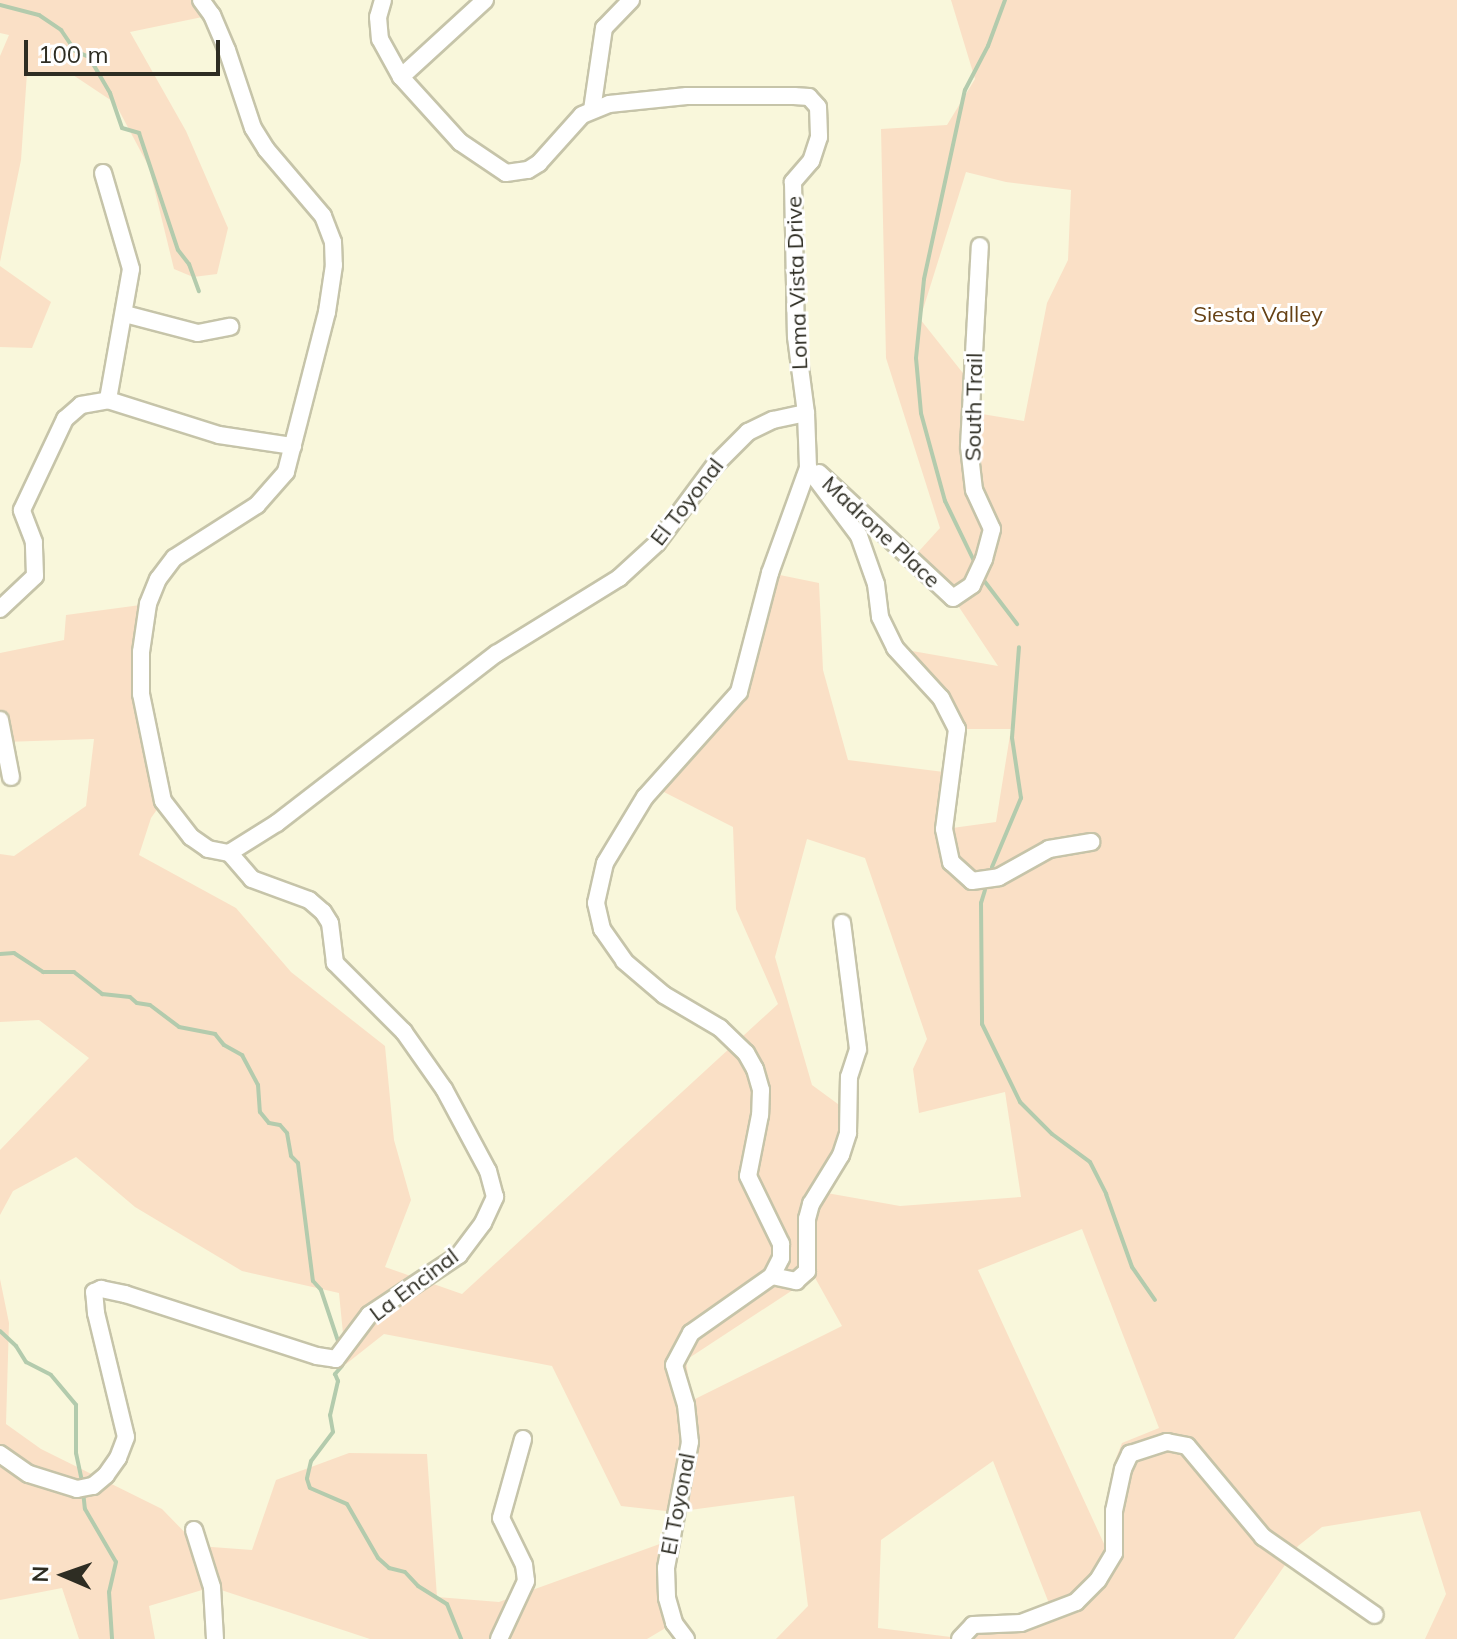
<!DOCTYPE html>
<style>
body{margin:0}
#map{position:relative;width:1457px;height:1639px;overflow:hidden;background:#f9f7db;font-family:Mulish,sans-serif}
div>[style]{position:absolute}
.green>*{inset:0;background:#fae0c6}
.stream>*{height:4px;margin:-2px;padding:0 2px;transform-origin:2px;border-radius:2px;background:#b3cbad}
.roads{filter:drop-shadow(2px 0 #c6c4a9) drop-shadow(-2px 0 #c6c4a9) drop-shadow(0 2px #c6c4a9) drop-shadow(0 -2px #c6c4a9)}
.minor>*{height:16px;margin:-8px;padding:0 8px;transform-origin:8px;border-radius:8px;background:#fff}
span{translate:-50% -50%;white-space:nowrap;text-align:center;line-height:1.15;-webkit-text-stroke:6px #fff;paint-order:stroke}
.street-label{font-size:22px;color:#2e2d23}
.park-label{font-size:22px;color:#664114}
.north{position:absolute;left:24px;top:1535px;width:80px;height:80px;-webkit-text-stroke:6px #fff;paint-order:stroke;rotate:272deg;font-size:22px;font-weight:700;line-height:32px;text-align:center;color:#2e2d23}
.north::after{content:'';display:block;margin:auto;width:28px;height:36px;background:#2e2d23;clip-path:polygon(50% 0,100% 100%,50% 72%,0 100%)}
.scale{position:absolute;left:24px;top:40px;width:196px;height:36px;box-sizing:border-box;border:4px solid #2e2d23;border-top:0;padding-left:10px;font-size:24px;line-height:28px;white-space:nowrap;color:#2e2d23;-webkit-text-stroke:6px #fff;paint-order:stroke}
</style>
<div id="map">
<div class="green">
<div style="clip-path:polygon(0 0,201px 0,212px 15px,130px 32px,186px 131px,228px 228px,217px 274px,193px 277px,174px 269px,149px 167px,115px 103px,73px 75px,27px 73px,21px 160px,0 262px,0 56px,9px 35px,0 33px)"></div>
<div style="clip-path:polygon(evenodd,951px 0,1457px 0,1457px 1639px,1425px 1639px,1446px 1594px,1420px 1511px,1322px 1527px,1298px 1546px,1234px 1639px,776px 1639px,808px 1606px,794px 1496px,675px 1512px,621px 1506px,552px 1366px,384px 1334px,346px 1364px,339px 1293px,242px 1271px,135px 1207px,76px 1157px,13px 1191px,0 1215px,0 1150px,89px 1058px,39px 1020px,0 1022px,0 854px,14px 856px,86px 806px,94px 739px,4px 742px,0 720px,0 653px,64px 640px,66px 615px,148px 604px,141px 652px,163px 801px,151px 818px,139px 855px,236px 908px,291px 972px,385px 1046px,394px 1140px,411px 1200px,385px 1267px,462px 1294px,778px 1004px,736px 909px,733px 827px,654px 787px,734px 701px,770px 573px,819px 583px,823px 670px,848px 760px,952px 773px,945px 829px,996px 822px,1011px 729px,957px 729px,895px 648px,998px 666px,953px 598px,910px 561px,940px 528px,886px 358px,881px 129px,947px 125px,975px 79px,951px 0,966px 172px,1006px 182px,1071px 190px,1068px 260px,1047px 303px,1024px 421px,970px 412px,970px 382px,920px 319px,966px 172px,951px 0,807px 839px,865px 858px,927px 1039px,913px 1069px,919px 1113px,1005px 1092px,1021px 1197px,900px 1206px,821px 1192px,844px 1152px,842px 1107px,812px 1085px,775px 957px,807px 839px,951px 0,1082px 1229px,1159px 1428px,1122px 1443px,1113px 1466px,1105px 1546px,978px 1270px,1082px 1229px,951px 0,814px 1276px,842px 1326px,691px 1401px,686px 1360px,814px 1276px,951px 0,993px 1461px,1052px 1611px,973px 1625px,951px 1637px,878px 1628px,881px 1540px,993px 1461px)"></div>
<div style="clip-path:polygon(0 266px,51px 302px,32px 348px,0 347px)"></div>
<div style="clip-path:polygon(0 1279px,9px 1323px,6px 1424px,41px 1449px,162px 1509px,198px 1546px,252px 1550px,276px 1480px,349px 1453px,427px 1454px,437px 1597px,499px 1602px,668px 1541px,674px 1623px,647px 1639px,370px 1639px,212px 1587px,149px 1606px,155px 1639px,79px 1639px,62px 1588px,0 1600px)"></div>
</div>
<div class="stream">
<div style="left:0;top:5px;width:40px;rotate:14.4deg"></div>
<div style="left:39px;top:15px;width:27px;rotate:34deg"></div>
<div style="left:61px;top:30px;width:25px;rotate:56deg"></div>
<div style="left:75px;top:51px;width:15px;rotate:23deg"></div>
<div style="left:89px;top:57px;width:42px;rotate:59.7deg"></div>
<div style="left:110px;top:93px;width:37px;rotate:71deg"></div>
<div style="left:122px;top:128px;width:18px;rotate:16deg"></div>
<div style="left:139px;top:133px;width:123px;rotate:71.6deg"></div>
<div style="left:178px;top:250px;width:18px;rotate:52deg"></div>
<div style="left:189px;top:264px;width:29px;rotate:70deg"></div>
<div style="left:975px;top:563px;width:69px;rotate:-115.8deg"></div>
<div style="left:945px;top:501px;width:91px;rotate:-105.3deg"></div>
<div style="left:921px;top:413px;width:55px;rotate:-95.2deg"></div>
<div style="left:916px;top:358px;width:79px;rotate:-84.2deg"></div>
<div style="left:924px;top:279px;width:193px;rotate:-77.8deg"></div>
<div style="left:965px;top:90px;width:50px;rotate:-62.4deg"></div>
<div style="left:988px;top:46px;width:49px;rotate:-69.7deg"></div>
<div style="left:982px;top:578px;width:58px;rotate:52.7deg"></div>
<div style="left:992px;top:867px;width:75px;rotate:-67.2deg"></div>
<div style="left:1021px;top:798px;width:61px;rotate:-98.5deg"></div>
<div style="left:1012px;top:738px;width:91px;rotate:-85.6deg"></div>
<div style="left:985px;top:890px;width:14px;rotate:107deg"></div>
<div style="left:981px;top:903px;width:121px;rotate:89.5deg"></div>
<div style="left:982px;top:1024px;width:87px;rotate:64deg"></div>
<div style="left:1020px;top:1102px;width:45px;rotate:45deg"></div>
<div style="left:1052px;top:1134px;width:47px;rotate:36.4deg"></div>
<div style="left:1090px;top:1162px;width:36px;rotate:63deg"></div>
<div style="left:1106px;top:1194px;width:77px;rotate:70.4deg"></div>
<div style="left:1132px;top:1267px;width:40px;rotate:55.1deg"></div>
<div style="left:0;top:954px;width:14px;rotate:-4deg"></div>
<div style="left:14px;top:953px;width:35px;rotate:33deg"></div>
<div style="left:43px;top:972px;width:31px"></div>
<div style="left:74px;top:972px;width:36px;rotate:38deg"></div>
<div style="left:102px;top:994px;width:28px;rotate:6deg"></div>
<div style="left:130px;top:997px;width:9px;rotate:41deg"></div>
<div style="left:137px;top:1003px;width:13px;rotate:9deg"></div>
<div style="left:150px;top:1005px;width:36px;rotate:37deg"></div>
<div style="left:179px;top:1027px;width:37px;rotate:11deg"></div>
<div style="left:215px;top:1034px;width:14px;rotate:51deg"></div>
<div style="left:224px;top:1045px;width:21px;rotate:29deg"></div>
<div style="left:242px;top:1055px;width:34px;rotate:62deg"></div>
<div style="left:258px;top:1085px;width:27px;rotate:86deg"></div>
<div style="left:260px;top:1112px;width:14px;rotate:51deg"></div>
<div style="left:269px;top:1123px;width:11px;rotate:10deg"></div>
<div style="left:280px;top:1125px;width:11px;rotate:49deg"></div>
<div style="left:287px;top:1133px;width:23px;rotate:80deg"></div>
<div style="left:291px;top:1156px;width:10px;rotate:45deg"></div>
<div style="left:298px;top:1163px;width:119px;rotate:82.8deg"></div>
<div style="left:313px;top:1281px;width:12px;rotate:48deg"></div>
<div style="left:321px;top:1290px;width:54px;rotate:71.6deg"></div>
<div style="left:0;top:1331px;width:22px;rotate:43deg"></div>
<div style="left:16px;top:1346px;width:19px;rotate:58deg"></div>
<div style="left:26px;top:1362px;width:28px;rotate:27deg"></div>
<div style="left:51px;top:1375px;width:39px;rotate:50deg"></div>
<div style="left:76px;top:1405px;width:48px;rotate:90deg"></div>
<div style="left:76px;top:1453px;width:30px;rotate:78deg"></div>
<div style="left:342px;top:1366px;width:11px;rotate:131deg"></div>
<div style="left:335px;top:1374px;width:8px;rotate:67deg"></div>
<div style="left:338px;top:1381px;width:35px;rotate:103deg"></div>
<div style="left:330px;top:1415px;width:17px;rotate:80deg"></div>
<div style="left:333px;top:1432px;width:36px;rotate:127deg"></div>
<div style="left:311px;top:1461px;width:18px;rotate:103deg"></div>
<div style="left:307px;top:1479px;width:9px;rotate:72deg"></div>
<div style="left:310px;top:1488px;width:40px;rotate:23.4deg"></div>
<div style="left:347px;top:1504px;width:62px;rotate:60.1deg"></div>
<div style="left:378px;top:1558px;width:15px;rotate:42deg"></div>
<div style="left:389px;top:1568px;width:16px;rotate:14deg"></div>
<div style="left:405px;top:1572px;width:19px;rotate:47deg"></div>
<div style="left:418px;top:1586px;width:34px;rotate:32deg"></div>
<div style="left:447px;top:1604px;width:38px;rotate:68deg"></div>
<div style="left:83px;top:1491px;width:18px;rotate:84deg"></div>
<div style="left:85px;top:1509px;width:61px;rotate:59.7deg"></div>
<div style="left:116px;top:1562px;width:31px;rotate:103deg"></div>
<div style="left:109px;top:1592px;width:47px;rotate:86.3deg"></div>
</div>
<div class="roads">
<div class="minor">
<div style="left:201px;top:0;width:19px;rotate:54deg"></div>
<div style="left:212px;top:15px;width:38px;rotate:67deg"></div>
<div style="left:227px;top:50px;width:82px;rotate:71.6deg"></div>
<div style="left:253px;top:128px;width:25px;rotate:58deg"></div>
<div style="left:266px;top:149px;width:88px;rotate:49.6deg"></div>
<div style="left:323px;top:216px;width:28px;rotate:69deg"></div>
<div style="left:333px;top:242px;width:23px;rotate:88deg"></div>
<div style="left:334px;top:265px;width:48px;rotate:98.5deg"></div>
<div style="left:327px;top:312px;width:165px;rotate:104.4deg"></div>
<div style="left:286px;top:472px;width:44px;rotate:131.3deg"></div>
<div style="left:257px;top:505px;width:98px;rotate:147.4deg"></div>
<div style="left:174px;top:558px;width:26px;rotate:127deg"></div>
<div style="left:158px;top:579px;width:27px;rotate:112deg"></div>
<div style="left:148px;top:604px;width:49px;rotate:98.3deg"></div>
<div style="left:141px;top:652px;width:42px;rotate:90deg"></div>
<div style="left:141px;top:694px;width:109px;rotate:78.4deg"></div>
<div style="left:163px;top:801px;width:46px;rotate:52.1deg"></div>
<div style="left:191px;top:837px;width:21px;rotate:35deg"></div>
<div style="left:208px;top:849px;width:21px;rotate:11deg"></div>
<div style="left:229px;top:853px;width:57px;rotate:-32deg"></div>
<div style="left:277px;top:823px;width:277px;rotate:-37.7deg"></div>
<div style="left:496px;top:654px;width:145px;rotate:-31.7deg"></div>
<div style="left:619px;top:578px;width:52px;rotate:-42.6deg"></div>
<div style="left:657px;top:543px;width:97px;rotate:-53.4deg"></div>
<div style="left:715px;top:465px;width:47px;rotate:-45deg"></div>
<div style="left:748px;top:432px;width:28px;rotate:-26deg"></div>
<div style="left:773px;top:420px;width:34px;rotate:-12deg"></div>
<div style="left:383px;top:0;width:18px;rotate:106deg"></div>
<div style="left:378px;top:17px;width:22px;rotate:85deg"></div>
<div style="left:380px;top:39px;width:43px;rotate:61.1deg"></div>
<div style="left:401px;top:77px;width:88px;rotate:47.8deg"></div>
<div style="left:460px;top:142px;width:55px;rotate:34deg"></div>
<div style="left:506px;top:173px;width:22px;rotate:-8deg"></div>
<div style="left:528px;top:170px;width:13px;rotate:-32deg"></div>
<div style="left:539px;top:163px;width:64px;rotate:-48.1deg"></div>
<div style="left:582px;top:115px;width:29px;rotate:-22deg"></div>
<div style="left:609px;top:104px;width:78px;rotate:-5.9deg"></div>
<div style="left:687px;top:96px;width:107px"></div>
<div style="left:794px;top:96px;width:15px;rotate:4deg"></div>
<div style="left:809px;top:97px;width:13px;rotate:48deg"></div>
<div style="left:818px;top:107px;width:30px;rotate:88deg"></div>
<div style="left:819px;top:137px;width:25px;rotate:108deg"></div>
<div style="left:811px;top:161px;width:28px;rotate:131deg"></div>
<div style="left:793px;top:182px;width:155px;rotate:88.9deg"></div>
<div style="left:796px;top:337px;width:77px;rotate:82.5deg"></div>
<div style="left:806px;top:413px;width:55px;rotate:87.9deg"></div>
<div style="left:808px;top:468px;width:112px;rotate:109.9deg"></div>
<div style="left:770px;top:573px;width:123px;rotate:104.6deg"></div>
<div style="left:739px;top:692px;width:141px;rotate:131.8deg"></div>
<div style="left:645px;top:797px;width:77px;rotate:121.2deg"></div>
<div style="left:605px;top:863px;width:41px;rotate:102.7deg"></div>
<div style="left:596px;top:903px;width:27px;rotate:77deg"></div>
<div style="left:602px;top:929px;width:39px;rotate:55deg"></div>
<div style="left:624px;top:961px;width:52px;rotate:40.4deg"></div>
<div style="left:664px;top:995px;width:65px;rotate:30.5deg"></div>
<div style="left:720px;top:1028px;width:36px;rotate:44deg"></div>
<div style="left:746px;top:1053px;width:18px;rotate:61deg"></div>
<div style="left:755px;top:1069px;width:22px;rotate:74deg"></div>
<div style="left:761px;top:1090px;width:25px;rotate:92deg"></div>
<div style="left:760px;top:1115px;width:62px;rotate:101.1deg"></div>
<div style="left:748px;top:1176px;width:76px;rotate:64.1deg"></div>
<div style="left:781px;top:1244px;width:14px;rotate:90deg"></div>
<div style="left:781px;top:1258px;width:20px;rotate:117deg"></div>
<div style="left:772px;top:1276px;width:99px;rotate:144.9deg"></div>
<div style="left:691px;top:1333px;width:36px;rotate:118deg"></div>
<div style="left:674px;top:1365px;width:42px;rotate:73.3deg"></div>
<div style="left:686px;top:1405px;width:37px;rotate:84deg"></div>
<div style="left:690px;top:1442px;width:128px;rotate:100.8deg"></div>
<div style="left:666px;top:1568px;width:30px;rotate:88deg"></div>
<div style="left:667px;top:1598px;width:26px;rotate:74deg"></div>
<div style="left:674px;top:1623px;width:20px;rotate:53deg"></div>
<div style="left:401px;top:77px;width:114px;rotate:-42.5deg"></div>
<div style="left:592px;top:110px;width:83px;rotate:-81.7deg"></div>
<div style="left:604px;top:28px;width:39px;rotate:-46deg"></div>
<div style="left:103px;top:173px;width:100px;rotate:73.7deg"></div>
<div style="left:131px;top:269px;width:133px;rotate:100deg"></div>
<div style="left:125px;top:314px;width:75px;rotate:14.6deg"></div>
<div style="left:198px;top:333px;width:33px;rotate:-11deg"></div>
<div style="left:808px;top:468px;width:85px;rotate:53.1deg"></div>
<div style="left:859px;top:536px;width:51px;rotate:70.5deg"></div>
<div style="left:876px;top:584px;width:33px;rotate:83deg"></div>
<div style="left:880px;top:617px;width:34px;rotate:64deg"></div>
<div style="left:895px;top:648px;width:68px;rotate:47.4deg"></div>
<div style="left:941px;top:698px;width:35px;rotate:63deg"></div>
<div style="left:957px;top:729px;width:101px;rotate:97.4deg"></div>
<div style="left:944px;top:829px;width:34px;rotate:78deg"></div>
<div style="left:951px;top:862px;width:28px;rotate:42deg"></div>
<div style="left:972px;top:881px;width:27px;rotate:-8deg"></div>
<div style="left:999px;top:877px;width:57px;rotate:-29.2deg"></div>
<div style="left:1049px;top:849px;width:43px;rotate:-9.5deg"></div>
<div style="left:819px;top:473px;width:183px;rotate:43deg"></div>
<div style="left:953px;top:598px;width:23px;rotate:-34deg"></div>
<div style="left:972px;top:585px;width:29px;rotate:-65deg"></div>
<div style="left:984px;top:559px;width:31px;rotate:-75deg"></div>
<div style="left:992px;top:529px;width:43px;rotate:-114.8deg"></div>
<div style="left:974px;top:490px;width:44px;rotate:-96.5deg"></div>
<div style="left:969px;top:446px;width:200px;rotate:-86.9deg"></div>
<div style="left:0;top:609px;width:48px;rotate:-43.3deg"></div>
<div style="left:35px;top:576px;width:34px;rotate:-92deg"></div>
<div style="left:34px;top:542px;width:34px;rotate:-111deg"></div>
<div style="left:22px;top:510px;width:101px;rotate:-64.7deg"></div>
<div style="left:65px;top:419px;width:21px;rotate:-41deg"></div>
<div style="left:81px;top:405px;width:27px;rotate:-10deg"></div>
<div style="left:108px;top:400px;width:116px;rotate:17.5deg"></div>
<div style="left:219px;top:435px;width:75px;rotate:8.5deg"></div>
<div style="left:0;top:720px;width:58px;rotate:79.1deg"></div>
<div style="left:772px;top:1276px;width:25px;rotate:12deg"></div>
<div style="left:796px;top:1281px;width:15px;rotate:-42deg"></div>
<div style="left:807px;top:1271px;width:52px;rotate:-90deg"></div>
<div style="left:807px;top:1219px;width:16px;rotate:-75deg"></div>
<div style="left:811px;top:1204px;width:57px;rotate:-58.5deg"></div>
<div style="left:841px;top:1155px;width:23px;rotate:-72deg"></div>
<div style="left:848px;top:1133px;width:56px;rotate:-89deg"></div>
<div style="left:849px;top:1077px;width:29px;rotate:-72deg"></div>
<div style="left:858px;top:1049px;width:127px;rotate:-97.2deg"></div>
<div style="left:0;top:1454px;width:35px;rotate:35deg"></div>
<div style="left:29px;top:1474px;width:50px;rotate:17.4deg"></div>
<div style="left:77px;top:1489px;width:16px;rotate:-11deg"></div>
<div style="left:93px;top:1486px;width:17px;rotate:-40deg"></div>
<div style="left:106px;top:1475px;width:21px;rotate:-55deg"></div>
<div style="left:118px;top:1458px;width:22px;rotate:-69deg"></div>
<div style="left:126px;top:1437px;width:128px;rotate:-103.6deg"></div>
<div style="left:96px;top:1313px;width:21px;rotate:-95deg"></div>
<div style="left:94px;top:1292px;width:8px;rotate:-23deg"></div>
<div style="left:101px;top:1289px;width:25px;rotate:12deg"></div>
<div style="left:125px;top:1294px;width:202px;rotate:17.9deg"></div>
<div style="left:317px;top:1356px;width:19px;rotate:9deg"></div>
<div style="left:336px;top:1359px;width:55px;rotate:-53.1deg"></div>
<div style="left:369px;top:1315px;width:108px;rotate:-33.7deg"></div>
<div style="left:459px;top:1255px;width:40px;rotate:-53deg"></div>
<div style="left:483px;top:1223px;width:29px;rotate:-65deg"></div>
<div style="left:495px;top:1197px;width:27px;rotate:-105deg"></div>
<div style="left:488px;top:1171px;width:93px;rotate:-118.2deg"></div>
<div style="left:444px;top:1089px;width:70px;rotate:-125.1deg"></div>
<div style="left:404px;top:1032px;width:98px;rotate:-135deg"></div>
<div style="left:335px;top:963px;width:40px;rotate:-97.1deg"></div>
<div style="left:330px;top:923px;width:13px;rotate:-122deg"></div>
<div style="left:323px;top:912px;width:18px;rotate:-139deg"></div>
<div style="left:309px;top:900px;width:61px;rotate:-159.8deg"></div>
<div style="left:252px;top:879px;width:35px;rotate:-131deg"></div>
<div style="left:194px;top:1530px;width:60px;rotate:72.5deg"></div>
<div style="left:212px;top:1587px;width:52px;rotate:86.7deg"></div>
<div style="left:499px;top:1639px;width:64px;rotate:-65deg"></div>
<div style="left:526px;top:1581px;width:16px;rotate:-97deg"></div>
<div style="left:524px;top:1565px;width:52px;rotate:-116.1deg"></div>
<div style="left:501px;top:1518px;width:82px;rotate:-74.4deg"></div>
<div style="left:960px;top:1639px;width:19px;rotate:-47deg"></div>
<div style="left:973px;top:1625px;width:48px;rotate:-2.4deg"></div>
<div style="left:1021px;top:1623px;width:59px;rotate:-20.9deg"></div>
<div style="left:1076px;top:1602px;width:31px;rotate:-45deg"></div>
<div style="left:1098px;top:1580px;width:31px;rotate:-59deg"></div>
<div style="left:1114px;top:1553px;width:42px;rotate:-90deg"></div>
<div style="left:1114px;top:1511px;width:43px;rotate:-77.9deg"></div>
<div style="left:1123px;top:1469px;width:17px;rotate:-65deg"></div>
<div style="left:1130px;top:1454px;width:39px;rotate:-18deg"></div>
<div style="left:1167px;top:1442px;width:20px;rotate:11deg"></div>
<div style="left:1187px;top:1446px;width:119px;rotate:50.1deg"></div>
<div style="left:1263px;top:1537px;width:136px;rotate:34.9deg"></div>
</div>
</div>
<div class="street-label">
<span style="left:797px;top:283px;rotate:-92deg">Loma Vista Drive</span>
<span style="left:974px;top:407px;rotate:-89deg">South Trail</span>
<span style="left:687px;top:502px;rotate:-52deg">El Toyonal</span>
<span style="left:881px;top:532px;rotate:43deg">Madrone Place</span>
<span style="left:414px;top:1285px;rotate:-37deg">La Encinal</span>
<span style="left:678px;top:1504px;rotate:-79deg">El Toyonal</span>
</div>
<div class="park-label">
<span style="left:1258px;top:315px">Siesta Valley</span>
</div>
<div class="north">N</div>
<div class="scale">100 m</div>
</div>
